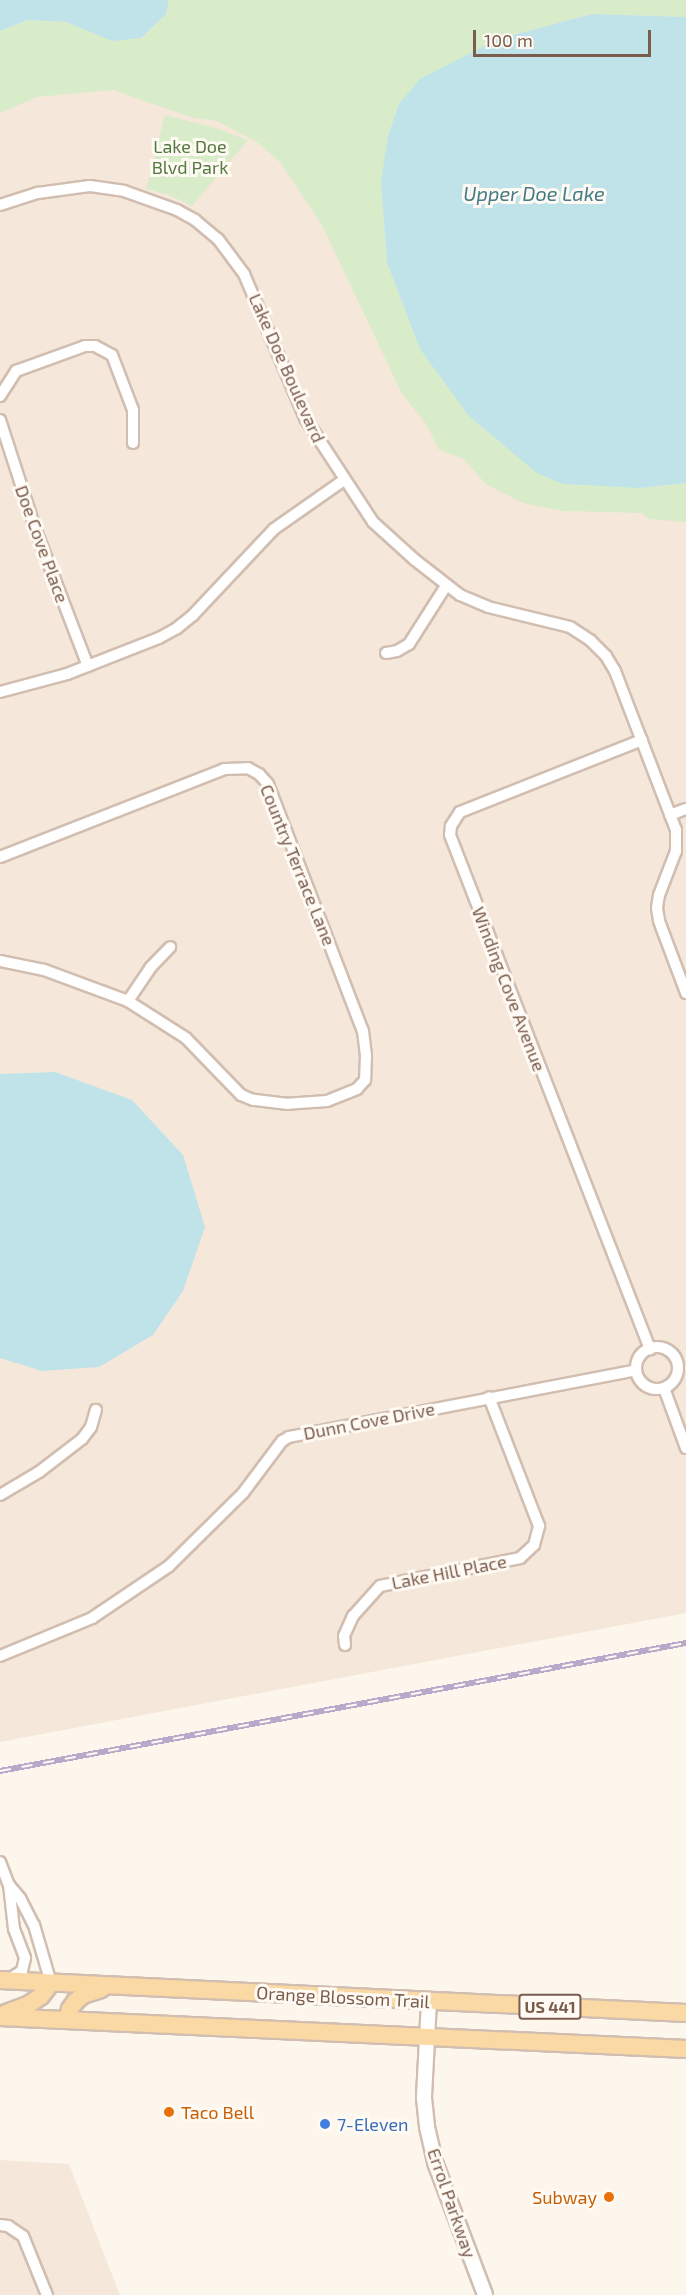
<!DOCTYPE html>
<style>
body{margin:0}
#map{position:relative;width:686px;height:2295px;overflow:hidden;background:#fdf6ec;font-family:"Exo 2",sans-serif}
div>[style]{position:absolute}
.residential>*{inset:0;background:#f5e8da}
.green>*{inset:0;background:#d8ecc9}
.water>*{inset:0;background:#bfe3e8}
.roads{filter:drop-shadow(2px 0 #d1beb0) drop-shadow(-2px 0 #d1beb0) drop-shadow(0 2px #d1beb0) drop-shadow(0 -2px #d1beb0)}
.minor>*{height:10px;margin:-5px;padding:0 5px;transform-origin:5px;border-radius:5px;background:#fff}
.minor>.ring{margin:-5px;padding:0;box-sizing:content-box;background:none;border:10px solid #fff;border-radius:50%}
.tertiary>*{height:14px;margin:-7px;padding:0 7px;transform-origin:7px;border-radius:7px;background:#fff}
.primary>*{height:16px;margin:-8px;padding:0 8px;transform-origin:8px;border-radius:8px;background:#fbd9a5}
.rail>*{height:6px;margin-top:-3px;transform-origin:0;background:repeating-linear-gradient(90deg,#fffaf3 0 11px,#b9a8c9 0 22px);box-sizing:border-box;border-block:2px solid #b9a8c9}
.dots>*{width:16px;height:16px;translate:-50% -50%;box-sizing:border-box;border:3px solid #fffaf3;border-radius:50%}
span{translate:-50% -50%;white-space:nowrap;text-align:center;line-height:1.15;-webkit-text-stroke:6px #fffaf3;paint-order:stroke}
.shield-label span{padding:2px 4px;background:#fffaf3;border:2px solid;border-radius:4px;-webkit-text-stroke-width:0}
.shield-label{font-size:16px;color:#7a5c4d;font-weight:700}
.park-label{font-size:18px;color:#537a41}
.street-label{font-size:18px;color:#7a5c4d}
.food-label{font-size:18px;color:#c56008}
.left{translate:0 -50%;text-align:left}
.right{translate:-100% -50%;text-align:right}
.shop-label{font-size:18px;color:#366cbe}
.water-label{font-size:20px;color:#437c86;font-style:italic}
.scale{position:absolute;left:473px;top:30px;width:178px;height:27px;box-sizing:border-box;border:3px solid #7a5c4d;border-top:0;padding-left:8px;font-size:18px;line-height:21px;white-space:nowrap;color:#7a5c4d;-webkit-text-stroke:4px #fffaf3;paint-order:stroke}
</style>
<div id="map">
<div class="residential">
<div style="clip-path:polygon(42px 0,686px 0,686px 1613px,0 1742px,0 113px)"></div>
<div style="clip-path:polygon(0 2160px,69px 2164px,120px 2295px,0 2295px)"></div>
</div>
<div class="green">
<div style="clip-path:polygon(169px 0,686px 0,686px 17px,592px 14px,498px 39px,381px 182px,387px 263px,420px 349px,641px 488px,686px 483px,686px 522px,649px 519px,642px 513px,562px 511px,523px 503px,487px 485px,463px 459px,438px 449px,427px 425px,402px 394px,322px 225px,280px 162px,257px 142px,217px 121px,193px 118px,113px 90px,37px 97px,0 113px,0 31px,28px 20px,66px 22px,112px 41px,166px 14px)"></div>
<div style="clip-path:polygon(165px 115px,216px 128px,248px 140px,192px 206px,169px 195px,146px 189px)"></div>
</div>
<div class="water">
<div style="clip-path:polygon(0 0,169px 0,166px 14px,141px 38px,112px 41px,66px 22px,28px 20px,0 31px)"></div>
<div style="clip-path:polygon(592px 14px,686px 17px,686px 483px,641px 488px,563px 484px,537px 473px,469px 416px,420px 349px,387px 263px,381px 182px,388px 136px,399px 104px,420px 79px,498px 39px)"></div>
<div style="clip-path:polygon(55px 1072px,132px 1100px,183px 1155px,205px 1227px,183px 1291px,153px 1335px,99px 1367px,42px 1371px,0 1358px,0 1074px)"></div>
</div>
<div class="roads">
<div class="minor">
<div style="left:0;top:205px;width:40px;rotate:-18deg"></div>
<div style="left:38px;top:193px;width:52px;rotate:-7.7deg"></div>
<div style="left:90px;top:186px;width:34px;rotate:8deg"></div>
<div style="left:124px;top:191px;width:56px;rotate:19.7deg"></div>
<div style="left:177px;top:210px;width:21px;rotate:29deg"></div>
<div style="left:195px;top:220px;width:30px;rotate:40deg"></div>
<div style="left:218px;top:239px;width:44px;rotate:53.4deg"></div>
<div style="left:244px;top:274px;width:156px;rotate:67deg"></div>
<div style="left:305px;top:418px;width:124px;rotate:56.8deg"></div>
<div style="left:373px;top:522px;width:57px;rotate:42.1deg"></div>
<div style="left:415px;top:560px;width:57px;rotate:37.9deg"></div>
<div style="left:460px;top:595px;width:30px;rotate:23deg"></div>
<div style="left:488px;top:607px;width:84px;rotate:13.7deg"></div>
<div style="left:570px;top:627px;width:24px;rotate:33deg"></div>
<div style="left:590px;top:640px;width:23px;rotate:45deg"></div>
<div style="left:606px;top:656px;width:17px;rotate:59deg"></div>
<div style="left:615px;top:671px;width:170px;rotate:69deg"></div>
<div style="left:676px;top:830px;width:21px;rotate:90deg"></div>
<div style="left:676px;top:851px;width:47px;rotate:111.1deg"></div>
<div style="left:659px;top:895px;width:13px;rotate:99deg"></div>
<div style="left:657px;top:908px;width:13px;rotate:81deg"></div>
<div style="left:659px;top:921px;width:77px;rotate:69.4deg"></div>
<div style="left:0;top:396px;width:30px;rotate:-57deg"></div>
<div style="left:16px;top:371px;width:73px;rotate:-19.9deg"></div>
<div style="left:85px;top:346px;width:10px"></div>
<div style="left:95px;top:346px;width:19px;rotate:28deg"></div>
<div style="left:112px;top:355px;width:59px;rotate:69.1deg"></div>
<div style="left:133px;top:410px;width:33px;rotate:90deg"></div>
<div style="left:0;top:420px;width:114px;rotate:72deg"></div>
<div style="left:35px;top:528px;width:148px;rotate:69deg"></div>
<div style="left:386px;top:653px;width:11px;rotate:-10deg"></div>
<div style="left:397px;top:651px;width:14px;rotate:-30deg"></div>
<div style="left:409px;top:644px;width:69px;rotate:-57.5deg"></div>
<div style="left:0;top:692px;width:69px;rotate:-15deg"></div>
<div style="left:67px;top:674px;width:99px;rotate:-21.4deg"></div>
<div style="left:159px;top:638px;width:21px;rotate:-29deg"></div>
<div style="left:177px;top:628px;width:21px;rotate:-39deg"></div>
<div style="left:193px;top:615px;width:118px;rotate:-46.7deg"></div>
<div style="left:274px;top:529px;width:85px;rotate:-35deg"></div>
<div style="left:642px;top:740px;width:196px;rotate:158.4deg"></div>
<div style="left:460px;top:812px;width:17px;rotate:123deg"></div>
<div style="left:451px;top:826px;width:9px;rotate:96deg"></div>
<div style="left:450px;top:835px;width:552px;rotate:68.74deg"></div>
<div style="left:670px;top:815px;width:17px;rotate:-21deg"></div>
<div style="left:0;top:857px;width:241px;rotate:-21.4deg"></div>
<div style="left:224px;top:769px;width:24px;rotate:-2deg"></div>
<div style="left:248px;top:768px;width:13px;rotate:29deg"></div>
<div style="left:259px;top:774px;width:13px;rotate:48deg"></div>
<div style="left:268px;top:784px;width:265px;rotate:69deg"></div>
<div style="left:363px;top:1031px;width:24px;rotate:83deg"></div>
<div style="left:366px;top:1055px;width:25px;rotate:92deg"></div>
<div style="left:365px;top:1080px;width:12px;rotate:132deg"></div>
<div style="left:357px;top:1089px;width:32px;rotate:158deg"></div>
<div style="left:327px;top:1101px;width:39px;rotate:176deg"></div>
<div style="left:288px;top:1104px;width:35px;rotate:-173deg"></div>
<div style="left:253px;top:1100px;width:13px;rotate:-157deg"></div>
<div style="left:241px;top:1095px;width:79px;rotate:-134deg"></div>
<div style="left:186px;top:1038px;width:69px;rotate:-147.5deg"></div>
<div style="left:128px;top:1001px;width:90px;rotate:-159.7deg"></div>
<div style="left:44px;top:970px;width:45px;rotate:-168.4deg"></div>
<div style="left:128px;top:1001px;width:40px;rotate:-56deg"></div>
<div style="left:150px;top:968px;width:29px;rotate:-46deg"></div>
<div class="ring" style="left:636px;top:1347px;width:32px;height:32px"></div>
<div style="left:664px;top:1388px;width:64px;rotate:69.9deg"></div>
<div style="left:0;top:1495px;width:45px;rotate:-30.5deg"></div>
<div style="left:39px;top:1472px;width:54px;rotate:-37.5deg"></div>
<div style="left:82px;top:1439px;width:15px;rotate:-53deg"></div>
<div style="left:91px;top:1427px;width:18px;rotate:-74deg"></div>
<div style="left:345px;top:1645px;width:9px;rotate:-96deg"></div>
<div style="left:344px;top:1636px;width:22px;rotate:-66deg"></div>
<div style="left:353px;top:1616px;width:40px;rotate:-48deg"></div>
<div style="left:380px;top:1586px;width:143px;rotate:-11.3deg"></div>
<div style="left:520px;top:1558px;width:19px;rotate:-43deg"></div>
<div style="left:534px;top:1545px;width:20px;rotate:-75deg"></div>
<div style="left:539px;top:1526px;width:138px;rotate:-111.2deg"></div>
<div style="left:0;top:1656px;width:100px;rotate:-22.4deg"></div>
<div style="left:92px;top:1618px;width:93px;rotate:-34deg"></div>
<div style="left:169px;top:1566px;width:104px;rotate:-44.6deg"></div>
<div style="left:243px;top:1493px;width:65px;rotate:-53.1deg"></div>
<div style="left:282px;top:1441px;width:8px;rotate:-30deg"></div>
<div style="left:289px;top:1437px;width:353px;rotate:-10.9deg"></div>
<div style="left:0;top:1862px;width:25px;rotate:69deg"></div>
<div style="left:9px;top:1885px;width:44px;rotate:83.5deg"></div>
<div style="left:14px;top:1929px;width:31px;rotate:69deg"></div>
<div style="left:25px;top:1958px;width:13px;rotate:103deg"></div>
<div style="left:22px;top:1971px;width:15px;rotate:148deg"></div>
<div style="left:9px;top:1885px;width:17px;rotate:50deg"></div>
<div style="left:20px;top:1898px;width:30px;rotate:63deg"></div>
<div style="left:34px;top:1925px;width:60px;rotate:73.7deg"></div>
<div style="left:0;top:2225px;width:8px;rotate:7deg"></div>
<div style="left:8px;top:2226px;width:18px;rotate:34deg"></div>
<div style="left:23px;top:2236px;width:64px;rotate:67.9deg"></div>
</div>
<div class="tertiary">
<div style="left:429px;top:2001px;width:97px;rotate:93deg"></div>
<div style="left:424px;top:2098px;width:29px;rotate:84deg"></div>
<div style="left:427px;top:2127px;width:39px;rotate:77deg"></div>
<div style="left:436px;top:2165px;width:139px;rotate:69.3deg"></div>
</div>
<div class="primary">
<div style="left:0;top:1980px;width:687px;rotate:2.75deg"></div>
<div style="left:6px;top:2013px;width:23px;rotate:-20deg"></div>
<div style="left:28px;top:2005px;width:16px;rotate:-35deg"></div>
<div style="left:41px;top:1996px;width:16px;rotate:-52deg"></div>
<div style="left:0;top:2017px;width:687px;rotate:2.67deg"></div>
<div style="left:67px;top:2020px;width:11px;rotate:-75deg"></div>
<div style="left:70px;top:2009px;width:9px;rotate:-54deg"></div>
<div style="left:75px;top:2002px;width:11px;rotate:-41deg"></div>
<div style="left:83px;top:1995px;width:19px;rotate:-18deg"></div>
</div>
</div>
<div class="rail">
<div style="left:0;top:1771px;width:698px;rotate:-10.57deg"></div>
</div>
<div class="dots">
<div style="left:169px;top:2112px;background:#e8710a"></div>
<div style="left:325px;top:2124px;background:#3f7fe0"></div>
<div style="left:609px;top:2197px;background:#e8710a"></div>
</div>
<div class="shield-label">
<span style="left:550px;top:2007px">US 441</span>
</div>
<div class="park-label">
<span style="left:190px;top:157px">Lake Doe<br>Blvd Park</span>
</div>
<div class="street-label">
<span style="left:287px;top:368px;rotate:66deg">Lake Doe Boulevard</span>
<span style="left:42px;top:544px;rotate:70deg">Doe Cove Place</span>
<span style="left:298px;top:865px;rotate:68deg">Country Terrace Lane</span>
<span style="left:509px;top:989px;rotate:69deg">Winding Cove Avenue</span>
<span style="left:369px;top:1421px;rotate:-11deg">Dunn Cove Drive</span>
<span style="left:449px;top:1572px;rotate:-11deg">Lake Hill Place</span>
<span style="left:343px;top:1997px;rotate:3deg">Orange Blossom Trail</span>
<span style="left:452px;top:2203px;rotate:71deg">Errol Parkway</span>
</div>
<div class="food-label">
<span class="left" style="left:181px;top:2112px">Taco Bell</span>
<span class="right" style="left:597px;top:2197px">Subway</span>
</div>
<div class="shop-label">
<span class="left" style="left:337px;top:2124px">7-Eleven</span>
</div>
<div class="water-label">
<span style="left:534px;top:193px">Upper Doe Lake</span>
</div>
<div class="scale">100 m</div>
</div>
